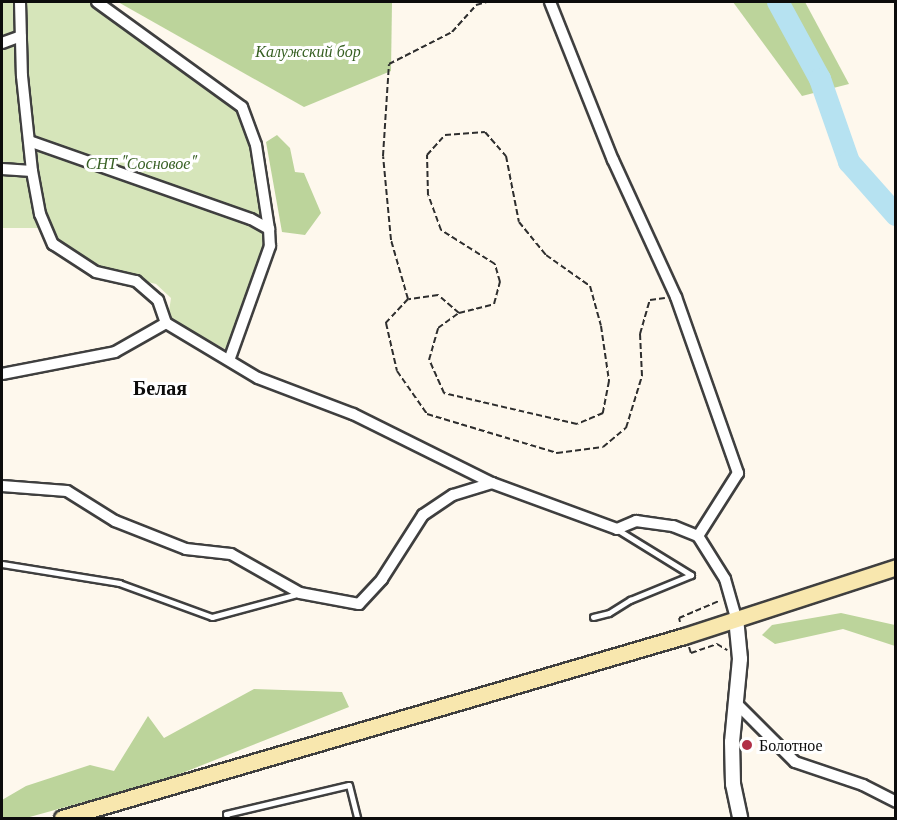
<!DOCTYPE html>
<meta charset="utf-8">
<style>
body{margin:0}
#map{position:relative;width:897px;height:820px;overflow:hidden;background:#fef8ed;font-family:"Libre Baskerville",serif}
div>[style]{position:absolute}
.green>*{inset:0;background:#d6e5ba}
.forest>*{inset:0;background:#bcd49b}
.river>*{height:22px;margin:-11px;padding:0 11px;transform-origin:11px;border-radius:11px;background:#b6e2f1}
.path>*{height:2px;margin-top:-1px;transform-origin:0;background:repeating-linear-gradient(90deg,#2e2e2e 0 6px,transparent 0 9px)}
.roads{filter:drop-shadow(2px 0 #3f3f3f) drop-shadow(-2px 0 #3f3f3f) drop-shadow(0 2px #3f3f3f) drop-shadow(0 -2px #3f3f3f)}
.service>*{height:5px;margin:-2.5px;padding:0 2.5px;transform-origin:2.5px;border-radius:2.5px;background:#fff}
.minor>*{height:10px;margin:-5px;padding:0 5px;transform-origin:5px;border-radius:5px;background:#fff}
.tertiary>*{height:14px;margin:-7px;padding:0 7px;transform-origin:7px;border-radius:7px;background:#fff}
.secondary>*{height:15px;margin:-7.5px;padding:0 7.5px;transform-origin:7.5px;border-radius:7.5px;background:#f8e7ae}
.dots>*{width:16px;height:16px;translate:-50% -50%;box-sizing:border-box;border:3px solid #fff;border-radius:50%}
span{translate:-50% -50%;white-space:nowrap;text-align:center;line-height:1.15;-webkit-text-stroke:6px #fff;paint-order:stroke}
.park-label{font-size:16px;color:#365f22;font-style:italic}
.poi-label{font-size:16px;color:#0c0c0c}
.left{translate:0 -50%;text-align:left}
.quarter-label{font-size:20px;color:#0c0c0c;font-weight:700}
.frame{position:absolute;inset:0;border:3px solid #0c0c0c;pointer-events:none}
</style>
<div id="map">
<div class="green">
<div style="clip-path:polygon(2px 2px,100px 2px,216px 79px,251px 116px,274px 226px,227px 350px,168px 318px,171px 298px,156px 284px,98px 270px,45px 228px,2px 228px)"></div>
</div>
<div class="forest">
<div style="clip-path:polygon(118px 2px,392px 2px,391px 71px,304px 107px)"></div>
<div style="clip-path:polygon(733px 2px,805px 2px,849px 84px,802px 96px)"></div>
<div style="clip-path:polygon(277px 135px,290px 148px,295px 172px,304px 173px,321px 213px,305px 235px,282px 232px,266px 142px)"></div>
<div style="clip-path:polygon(841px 613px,895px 625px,895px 646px,843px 629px,775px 644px,762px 635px,772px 625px)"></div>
<div style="clip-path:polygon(254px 689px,342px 692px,349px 707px,167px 779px,26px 818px,2px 818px,2px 800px,26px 786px,90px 765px,114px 771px,148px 716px,164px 738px)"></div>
</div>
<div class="river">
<div style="left:778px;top:2px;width:88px;rotate:61.4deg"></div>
<div style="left:820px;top:79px;width:88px;rotate:70.7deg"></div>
<div style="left:849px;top:162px;width:71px;rotate:48.4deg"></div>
</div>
<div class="path">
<div style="left:485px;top:132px;width:32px;rotate:49deg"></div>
<div style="left:506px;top:156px;width:67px;rotate:78.9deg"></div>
<div style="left:519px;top:222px;width:43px;rotate:50.7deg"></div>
<div style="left:546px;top:255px;width:54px;rotate:35.2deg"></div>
<div style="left:590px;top:286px;width:41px;rotate:74.6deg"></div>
<div style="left:601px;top:326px;width:56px;rotate:81.7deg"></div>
<div style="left:609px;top:381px;width:33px;rotate:101deg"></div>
<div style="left:603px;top:413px;width:28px;rotate:157deg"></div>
<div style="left:577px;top:424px;width:137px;rotate:-166.9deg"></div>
<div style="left:444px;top:393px;width:36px;rotate:-114deg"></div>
<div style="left:429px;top:360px;width:33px;rotate:-74deg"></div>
<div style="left:438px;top:328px;width:26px;rotate:-36deg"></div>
<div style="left:459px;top:313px;width:36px;rotate:-14deg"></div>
<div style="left:494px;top:304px;width:23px;rotate:-75deg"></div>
<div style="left:500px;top:282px;width:19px;rotate:-106deg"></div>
<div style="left:495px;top:264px;width:64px;rotate:-147.8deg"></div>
<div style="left:441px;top:230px;width:37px;rotate:-110deg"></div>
<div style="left:428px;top:195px;width:40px;rotate:-91.4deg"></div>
<div style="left:427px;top:155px;width:27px;rotate:-48deg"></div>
<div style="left:445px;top:135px;width:40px;rotate:-4.3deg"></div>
<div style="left:408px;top:299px;width:61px;rotate:-106.1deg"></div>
<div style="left:391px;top:240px;width:84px;rotate:-95.4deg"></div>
<div style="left:383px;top:156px;width:92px;rotate:-86.3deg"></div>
<div style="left:389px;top:64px;width:71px;rotate:-26.9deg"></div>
<div style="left:452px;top:32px;width:36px;rotate:-48deg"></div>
<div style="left:476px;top:5px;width:11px;rotate:-15deg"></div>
<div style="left:459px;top:313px;width:28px;rotate:-139deg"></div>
<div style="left:438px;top:295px;width:30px;rotate:172deg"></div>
<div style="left:408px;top:299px;width:33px;rotate:133deg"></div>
<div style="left:386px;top:323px;width:49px;rotate:77.1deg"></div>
<div style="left:397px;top:371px;width:52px;rotate:55.1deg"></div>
<div style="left:427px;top:414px;width:136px;rotate:16.7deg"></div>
<div style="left:557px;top:453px;width:46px;rotate:-7.4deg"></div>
<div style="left:603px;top:447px;width:30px;rotate:-40deg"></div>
<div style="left:626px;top:428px;width:54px;rotate:-72.9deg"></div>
<div style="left:642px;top:376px;width:42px;rotate:-92.7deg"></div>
<div style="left:640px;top:334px;width:35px;rotate:-74deg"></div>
<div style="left:650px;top:300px;width:15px;rotate:-8deg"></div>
<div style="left:680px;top:622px;width:4px;rotate:-104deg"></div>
<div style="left:679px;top:618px;width:43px;rotate:-23deg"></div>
<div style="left:689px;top:647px;width:6px;rotate:72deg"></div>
<div style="left:691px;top:653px;width:28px;rotate:-19deg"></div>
<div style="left:717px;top:644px;width:12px;rotate:31deg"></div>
</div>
<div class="roads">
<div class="service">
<div style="left:2px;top:564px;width:119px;rotate:9.2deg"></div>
<div style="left:119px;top:583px;width:99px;rotate:20.1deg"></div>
<div style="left:212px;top:617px;width:88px;rotate:-15.1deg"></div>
<div style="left:593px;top:617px;width:16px;rotate:-14deg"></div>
<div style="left:609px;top:613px;width:25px;rotate:-32deg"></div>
<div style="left:630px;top:600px;width:66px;rotate:-22.3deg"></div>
<div style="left:691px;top:575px;width:86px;rotate:-148.3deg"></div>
<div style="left:227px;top:818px;width:4px;rotate:-104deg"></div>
<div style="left:226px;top:814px;width:126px;rotate:-13.3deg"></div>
<div style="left:349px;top:785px;width:34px;rotate:76deg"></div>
</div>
<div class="minor">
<div style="left:20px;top:2px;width:74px;rotate:88.5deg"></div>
<div style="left:22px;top:76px;width:96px;rotate:84deg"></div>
<div style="left:32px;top:171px;width:44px;rotate:79.5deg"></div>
<div style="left:40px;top:214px;width:33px;rotate:67deg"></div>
<div style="left:53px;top:244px;width:51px;rotate:33.1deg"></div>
<div style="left:96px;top:272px;width:41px;rotate:12.7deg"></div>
<div style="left:136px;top:281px;width:29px;rotate:41deg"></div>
<div style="left:158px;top:300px;width:24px;rotate:71deg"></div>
<div style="left:166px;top:323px;width:107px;rotate:30.9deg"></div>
<div style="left:258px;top:378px;width:102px;rotate:20.8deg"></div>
<div style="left:353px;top:414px;width:155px;rotate:26.4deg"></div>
<div style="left:492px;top:483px;width:133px;rotate:20.2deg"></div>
<div style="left:617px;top:529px;width:21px;rotate:-23deg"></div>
<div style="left:636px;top:521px;width:37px;rotate:8deg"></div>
<div style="left:673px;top:526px;width:27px;rotate:22deg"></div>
<div style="left:97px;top:2px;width:179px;rotate:35.9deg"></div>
<div style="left:242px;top:107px;width:40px;rotate:69.8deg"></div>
<div style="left:256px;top:145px;width:85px;rotate:81.2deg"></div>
<div style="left:550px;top:2px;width:170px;rotate:68.3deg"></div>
<div style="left:613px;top:160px;width:151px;rotate:65.3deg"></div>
<div style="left:676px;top:297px;width:187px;rotate:70.6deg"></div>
<div style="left:738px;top:473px;width:75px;rotate:122.4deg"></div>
<div style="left:698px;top:536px;width:51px;rotate:57.9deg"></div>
<div style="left:725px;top:579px;width:41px;rotate:74.2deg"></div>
<div style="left:2px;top:43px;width:20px;rotate:-20deg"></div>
<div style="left:29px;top:141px;width:235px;rotate:19.4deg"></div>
<div style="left:251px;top:219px;width:21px;rotate:29deg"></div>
<div style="left:269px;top:229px;width:17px;rotate:87deg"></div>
<div style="left:270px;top:246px;width:119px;rotate:109.7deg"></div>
<div style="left:2px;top:169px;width:30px;rotate:4deg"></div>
<div style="left:2px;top:374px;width:115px;rotate:-11deg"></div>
<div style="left:115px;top:352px;width:59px;rotate:-29.6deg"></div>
<div style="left:2px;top:486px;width:65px;rotate:4.4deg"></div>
<div style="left:67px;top:491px;width:57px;rotate:32deg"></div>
<div style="left:115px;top:521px;width:76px;rotate:21.5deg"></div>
<div style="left:186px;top:549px;width:45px;rotate:6.3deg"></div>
<div style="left:231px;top:554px;width:79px;rotate:29.5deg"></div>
<div style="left:300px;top:593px;width:60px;rotate:10.6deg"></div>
<div style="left:359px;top:604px;width:34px;rotate:-47deg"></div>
<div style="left:382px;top:579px;width:76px;rotate:-57.4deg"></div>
<div style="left:423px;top:515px;width:36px;rotate:-34deg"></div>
<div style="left:453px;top:495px;width:41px;rotate:-17.1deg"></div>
<div style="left:735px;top:702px;width:85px;rotate:45deg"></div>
<div style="left:795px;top:762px;width:72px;rotate:18.7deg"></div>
<div style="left:863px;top:785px;width:37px;rotate:27deg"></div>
</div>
<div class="tertiary">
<div style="left:736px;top:618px;width:41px;rotate:84.4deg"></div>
<div style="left:740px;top:659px;width:83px;rotate:95.5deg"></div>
<div style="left:732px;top:742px;width:42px;rotate:88.6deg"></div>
<div style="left:733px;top:784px;width:35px;rotate:78deg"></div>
</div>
<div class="secondary">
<div style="left:62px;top:818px;width:648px;rotate:-16.31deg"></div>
<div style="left:684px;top:636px;width:223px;rotate:-18deg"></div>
</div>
</div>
<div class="dots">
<div style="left:747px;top:745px;background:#b13046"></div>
</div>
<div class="park-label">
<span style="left:308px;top:51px">Калужский бор</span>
<span style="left:141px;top:163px">СНТ "Сосновое"</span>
</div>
<div class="poi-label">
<span class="left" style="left:759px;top:745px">Болотное</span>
</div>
<div class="quarter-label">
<span style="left:160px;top:388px">Белая</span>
</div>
<div class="frame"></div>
</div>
